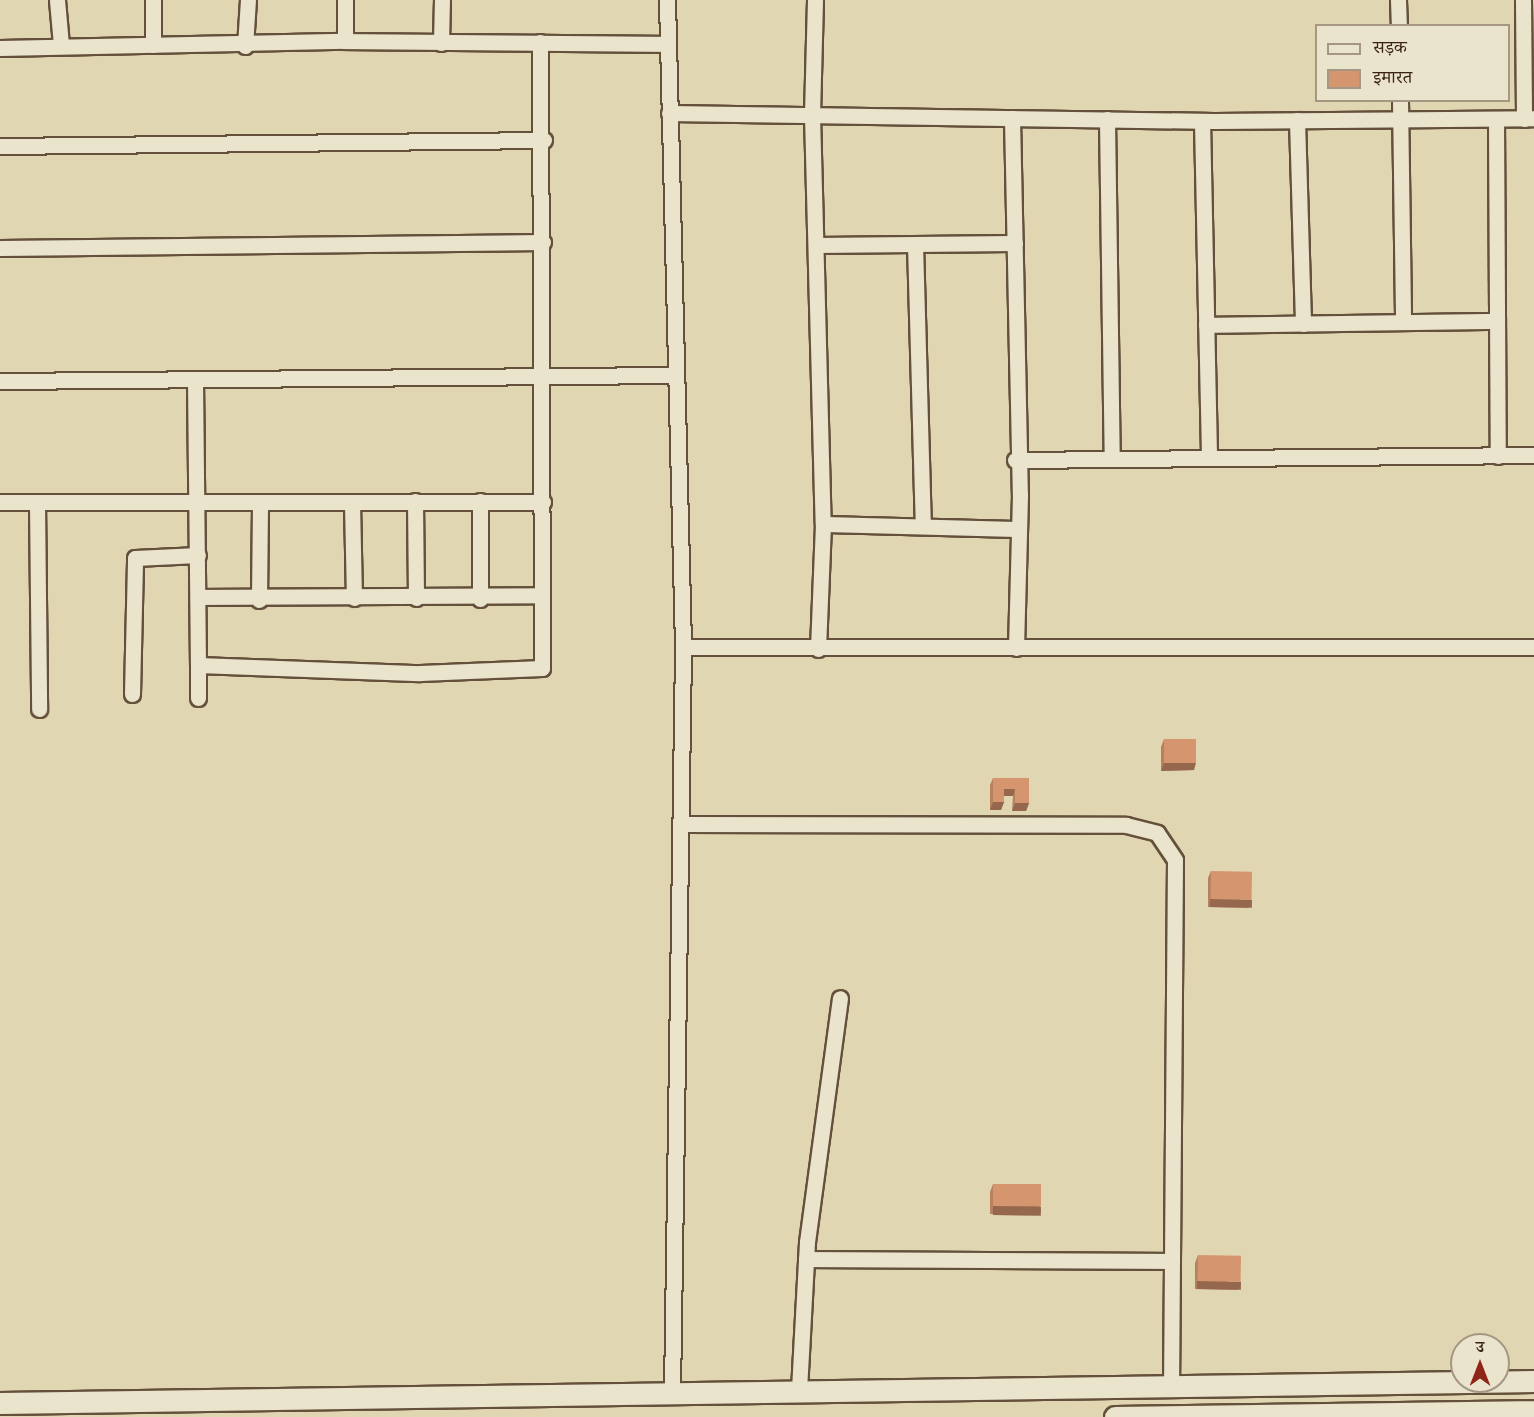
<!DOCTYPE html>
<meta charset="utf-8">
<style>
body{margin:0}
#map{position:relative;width:1534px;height:1417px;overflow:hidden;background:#e0d6b2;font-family:Cardo,"Noto Serif Devanagari",serif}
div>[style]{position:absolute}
.roads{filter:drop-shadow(2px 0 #64503b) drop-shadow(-2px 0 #64503b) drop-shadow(0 2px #64503b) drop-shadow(0 -2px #64503b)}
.street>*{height:15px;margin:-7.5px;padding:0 7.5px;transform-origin:7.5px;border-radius:7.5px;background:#ebe4cd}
.secondary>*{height:21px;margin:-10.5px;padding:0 10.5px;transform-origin:10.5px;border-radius:10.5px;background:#ebe4cd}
.wall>*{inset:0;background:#b7805f}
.shaded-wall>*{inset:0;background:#95684e;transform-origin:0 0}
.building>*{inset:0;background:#d5956f;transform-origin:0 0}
span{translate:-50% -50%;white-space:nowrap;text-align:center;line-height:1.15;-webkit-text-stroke:4.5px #ebe4cd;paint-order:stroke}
.legend{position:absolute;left:1315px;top:24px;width:195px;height:78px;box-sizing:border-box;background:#ebe4cd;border:2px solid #a59783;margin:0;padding:8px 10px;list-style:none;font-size:18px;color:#3b2313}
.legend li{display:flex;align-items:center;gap:12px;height:30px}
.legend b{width:30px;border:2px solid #a59783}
.north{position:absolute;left:1450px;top:1333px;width:60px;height:60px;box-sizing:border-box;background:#ebe4cd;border:2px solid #a59783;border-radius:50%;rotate:0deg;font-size:16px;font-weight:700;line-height:24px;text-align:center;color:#3b2313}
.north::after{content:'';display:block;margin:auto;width:21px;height:27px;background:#8f2418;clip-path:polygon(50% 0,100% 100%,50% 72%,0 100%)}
</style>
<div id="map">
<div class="roads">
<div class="street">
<div style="left:57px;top:0;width:45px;rotate:84.9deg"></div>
<div style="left:345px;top:0;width:41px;rotate:90deg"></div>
<div style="left:667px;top:0;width:647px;rotate:88.58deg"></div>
<div style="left:683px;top:647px;width:851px"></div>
<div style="left:815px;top:0;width:115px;rotate:91.5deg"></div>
<div style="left:812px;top:115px;width:409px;rotate:88.5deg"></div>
<div style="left:823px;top:524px;width:125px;rotate:92.3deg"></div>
<div style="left:1398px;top:0;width:26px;rotate:88deg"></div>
<div style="left:1523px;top:0;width:119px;rotate:89.5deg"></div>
<div style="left:441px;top:43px;width:43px;rotate:-88.7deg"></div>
<div style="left:153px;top:45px;width:45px;rotate:-90deg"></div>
<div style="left:245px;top:46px;width:46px;rotate:-86.3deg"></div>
<div style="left:0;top:48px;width:345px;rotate:-1.2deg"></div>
<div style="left:345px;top:41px;width:323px;rotate:0.5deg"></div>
<div style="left:1400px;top:100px;width:222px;rotate:89.2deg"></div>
<div style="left:669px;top:113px;width:545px;rotate:0.84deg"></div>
<div style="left:1214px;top:121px;width:320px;rotate:-0.5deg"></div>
<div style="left:1012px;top:118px;width:377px;rotate:88.8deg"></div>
<div style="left:1020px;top:495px;width:153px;rotate:91.5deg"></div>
<div style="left:1107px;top:119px;width:340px;rotate:89.2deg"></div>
<div style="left:1496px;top:119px;width:337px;rotate:89.7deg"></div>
<div style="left:1297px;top:120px;width:204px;rotate:88.3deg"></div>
<div style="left:1202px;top:121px;width:337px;rotate:88.8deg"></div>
<div style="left:0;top:146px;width:544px;rotate:-0.63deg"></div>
<div style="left:915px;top:244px;width:281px;rotate:88.4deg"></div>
<div style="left:816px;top:245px;width:199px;rotate:-0.6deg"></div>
<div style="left:0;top:248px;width:543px;rotate:-0.63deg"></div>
<div style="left:1206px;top:325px;width:291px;rotate:-0.8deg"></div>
<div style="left:195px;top:380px;width:285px;rotate:89.4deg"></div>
<div style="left:198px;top:665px;width:222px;rotate:2.1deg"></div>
<div style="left:420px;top:673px;width:122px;rotate:-2.3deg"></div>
<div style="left:542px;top:668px;width:626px;rotate:-90.18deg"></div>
<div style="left:0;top:381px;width:676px;rotate:-0.51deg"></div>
<div style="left:1015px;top:460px;width:519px;rotate:-0.55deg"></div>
<div style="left:415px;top:501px;width:97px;rotate:89.4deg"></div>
<div style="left:480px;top:501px;width:98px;rotate:90deg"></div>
<div style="left:0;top:502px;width:543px"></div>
<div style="left:37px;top:502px;width:207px;rotate:89.4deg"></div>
<div style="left:352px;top:503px;width:95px;rotate:88.8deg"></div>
<div style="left:823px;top:524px;width:195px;rotate:1.5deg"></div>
<div style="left:198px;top:597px;width:344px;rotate:-0.3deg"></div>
<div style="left:259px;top:600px;width:98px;rotate:-89.4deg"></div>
<div style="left:132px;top:694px;width:136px;rotate:-88.7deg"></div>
<div style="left:135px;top:558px;width:63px;rotate:-2.7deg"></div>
<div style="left:198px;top:698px;width:33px;rotate:-90deg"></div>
<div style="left:680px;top:824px;width:446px;rotate:0.1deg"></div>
<div style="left:1126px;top:825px;width:32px;rotate:14deg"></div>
<div style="left:1157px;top:833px;width:32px;rotate:56deg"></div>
<div style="left:1175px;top:860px;width:527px;rotate:90.43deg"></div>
<div style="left:806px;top:1259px;width:366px;rotate:0.3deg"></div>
<div style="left:799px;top:1390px;width:148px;rotate:-86.9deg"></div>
<div style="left:807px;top:1242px;width:246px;rotate:-82.3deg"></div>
<div style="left:672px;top:1392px;width:745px;rotate:-89.15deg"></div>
</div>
<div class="secondary">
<div style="left:0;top:1403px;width:1534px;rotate:-0.82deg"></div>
<div style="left:1115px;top:1417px;width:419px;rotate:-0.8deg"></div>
</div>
</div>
<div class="wall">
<div style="clip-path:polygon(1164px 739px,1194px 770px,1161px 771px,1161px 747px)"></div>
<div style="clip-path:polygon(993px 778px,1029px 778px,1029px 803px,1026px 811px,1012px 811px,1013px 796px,1004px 796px,1004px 802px,1001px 810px,990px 810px,990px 785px)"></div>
<div style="clip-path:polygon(1211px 871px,1249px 908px,1208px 907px,1208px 878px)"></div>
<div style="clip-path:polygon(993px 1184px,1041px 1207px,1038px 1215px,990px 1214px,990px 1192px)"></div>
<div style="clip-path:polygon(1198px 1255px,1238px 1290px,1195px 1289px,1195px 1263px)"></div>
</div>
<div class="shaded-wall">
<div style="clip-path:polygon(1164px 763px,1196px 763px,1194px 770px,1161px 771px)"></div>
<div style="clip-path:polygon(1004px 789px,1015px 789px,1013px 796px,1001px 796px)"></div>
<div style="clip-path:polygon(993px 802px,1004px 802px,1001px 810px,990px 810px)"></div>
<div style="clip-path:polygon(1015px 803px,1029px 803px,1026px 811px,1012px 811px)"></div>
<div style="left:1210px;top:899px;width:42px;height:8px;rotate:1deg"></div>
<div style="left:993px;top:1206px;width:48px;height:9px;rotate:1deg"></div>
<div style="left:1197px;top:1281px;width:44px;height:8px;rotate:1deg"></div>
</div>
<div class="building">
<div style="left:1164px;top:739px;width:32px;height:24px"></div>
<div style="clip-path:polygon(993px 778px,1029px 778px,1029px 803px,1015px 803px,1015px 789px,1004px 789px,1004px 802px,993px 802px)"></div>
<div style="left:1211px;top:871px;width:41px;height:28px;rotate:1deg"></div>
<div style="left:993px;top:1184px;width:48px;height:22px"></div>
<div style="left:1198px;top:1255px;width:43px;height:26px;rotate:1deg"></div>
</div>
<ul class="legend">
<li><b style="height:8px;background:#ebe4cd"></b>सड़क</li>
<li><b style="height:16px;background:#d5956f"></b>इमारत</li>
</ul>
<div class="north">उ</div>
</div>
